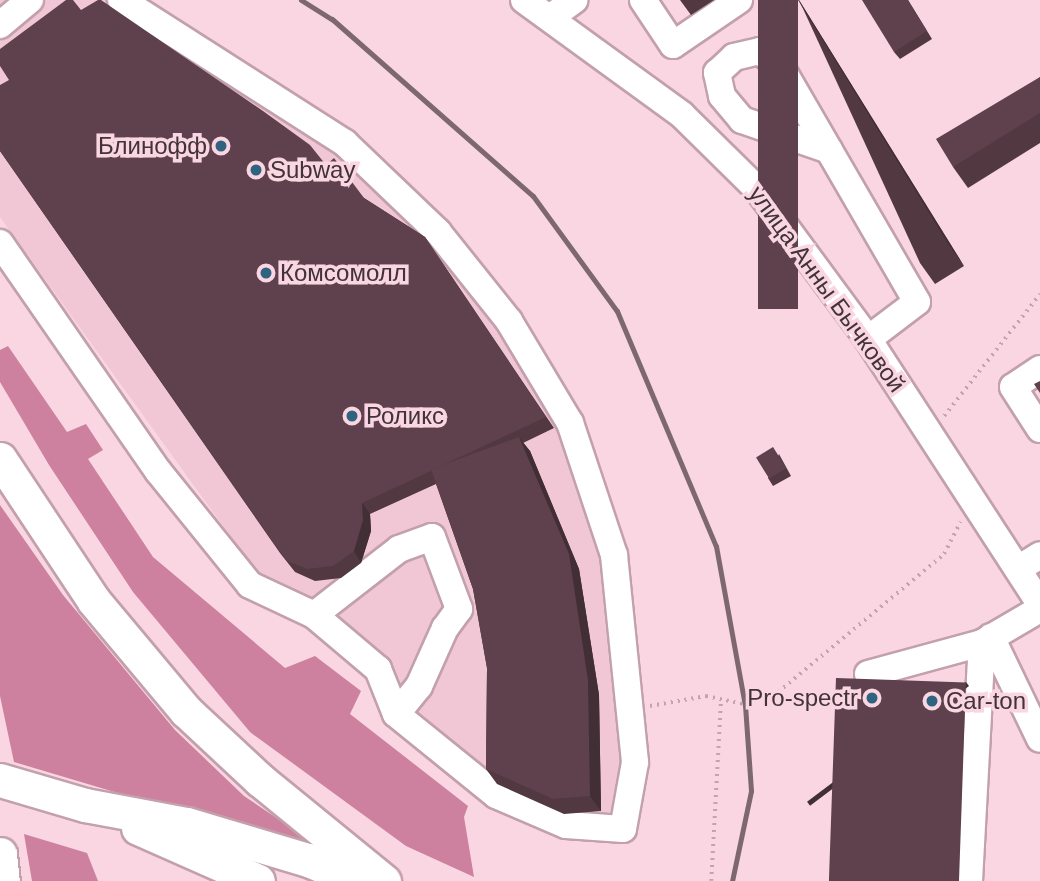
<!DOCTYPE html>
<meta charset="utf-8">
<style>
body{margin:0}
#map{position:relative;width:1040px;height:881px;overflow:hidden;background:#f9d6e2;font-family:Arial,sans-serif}
div>[style]{position:absolute}
.built>*{inset:0;background:#f1c7d6}
.forest>*{inset:0;background:#cd819e}
.path>*{height:3.5px;margin-top:-1.75px;transform-origin:0;background:repeating-linear-gradient(90deg,#c1a4ae 0 2px,transparent 0 7px)}
.roads{filter:drop-shadow(2px 0 #c2a0ac) drop-shadow(-2px 0 #c2a0ac) drop-shadow(0 2px #c2a0ac) drop-shadow(0 -2px #c2a0ac)}
.minor>*{height:26px;margin:-13px;padding:0 13px;transform-origin:13px;border-radius:13px;background:#fff}
.major>*{height:33px;margin:-16.5px;padding:0 16.5px;transform-origin:16.5px;border-radius:16.5px;background:#fff}
.rail>*{height:5px;margin:-2.5px;padding:0 2.5px;transform-origin:2.5px;border-radius:2.5px;background:#7d686f}
.wall>*{inset:0;background:#513841}
.shaded-wall>*{inset:0;background:#422e35;transform-origin:0 0}
.building>*{inset:0;background:#5e414c;transform-origin:0 0}
.dots>*{width:19px;height:19px;translate:-50% -50%;box-sizing:border-box;border:4px solid #f9d6e2;border-radius:50%}
span{translate:-50% -50%;white-space:nowrap;text-align:center;line-height:1.15;-webkit-text-stroke:7px #f9d6e2;paint-order:stroke}
.poi-label{font-size:24px;color:#413338}
.right{translate:-100% -50%;text-align:right}
.left{translate:0 -50%;text-align:left}
.street-label{font-size:24px;color:#413338}
</style>
<div id="map">
<div class="built">
<div style="clip-path:polygon(0 0,121px 0,345px 143px,509px 321px,594px 490px,631px 709px,623px 829px,566px 825px,396px 714px,378px 669px,262px 580px,0 217px)"></div>
</div>
<div class="forest">
<div style="clip-path:polygon(8px 346px,67px 432px,86px 424px,103px 450px,88px 459px,153px 557px,285px 668px,315px 656px,361px 691px,350px 714px,468px 806px,464px 817px,474px 877px,406px 846px,250px 732px,133px 592px,49px 465px,0 382px,0 350px)"></div>
<div style="clip-path:polygon(0 505px,63px 595px,175px 730px,244px 796px,336px 858px,14px 762px,0 696px)"></div>
<div style="clip-path:polygon(24px 834px,87px 853px,98px 881px,32px 881px)"></div>
</div>
<div class="path">
<div style="left:944px;top:416px;width:155px;rotate:-51.8deg"></div>
<div style="left:650px;top:706px;width:57px;rotate:-10.1deg"></div>
<div style="left:706px;top:696px;width:39px;rotate:12deg"></div>
<div style="left:744px;top:704px;width:36px;rotate:-19deg"></div>
<div style="left:778px;top:692px;width:216px;rotate:-39.7deg"></div>
<div style="left:944px;top:554px;width:36px;rotate:-63deg"></div>
<div style="left:711px;top:881px;width:182px;rotate:-86.9deg"></div>
</div>
<div class="roads">
<div class="minor">
<div style="left:524px;top:0;width:195px;rotate:36deg"></div>
<div style="left:682px;top:115px;width:108px;rotate:44.6deg"></div>
<div style="left:759px;top:191px;width:184px;rotate:53.6deg"></div>
<div style="left:868px;top:339px;width:316px;rotate:57deg"></div>
<div style="left:643px;top:0;width:54px;rotate:56.3deg"></div>
<div style="left:673px;top:45px;width:80px;rotate:-34.3deg"></div>
<div style="left:551px;top:17px;width:29px;rotate:-36deg"></div>
<div style="left:0;top:25px;width:39px;rotate:-40deg"></div>
<div style="left:829px;top:150px;width:92px;rotate:-161deg"></div>
<div style="left:742px;top:120px;width:31px;rotate:-130deg"></div>
<div style="left:722px;top:96px;width:24px;rotate:-102deg"></div>
<div style="left:717px;top:73px;width:23px;rotate:-43deg"></div>
<div style="left:734px;top:57px;width:27px;rotate:-13deg"></div>
<div style="left:760px;top:51px;width:28px;rotate:39deg"></div>
<div style="left:782px;top:69px;width:269px;rotate:59.9deg"></div>
<div style="left:917px;top:302px;width:61px;rotate:142.9deg"></div>
<div style="left:0;top:243px;width:277px;rotate:55.3deg"></div>
<div style="left:158px;top:471px;width:146px;rotate:51.1deg"></div>
<div style="left:250px;top:585px;width:71px;rotate:25.1deg"></div>
<div style="left:314px;top:615px;width:84px;rotate:40.2deg"></div>
<div style="left:378px;top:669px;width:48px;rotate:68.2deg"></div>
<div style="left:396px;top:714px;width:129px;rotate:39deg"></div>
<div style="left:496px;top:795px;width:76px;rotate:23.2deg"></div>
<div style="left:566px;top:825px;width:57px;rotate:4deg"></div>
<div style="left:623px;top:829px;width:68px;rotate:-79.8deg"></div>
<div style="left:635px;top:762px;width:208px;rotate:-95.8deg"></div>
<div style="left:614px;top:555px;width:139px;rotate:-108.4deg"></div>
<div style="left:570px;top:423px;width:119px;rotate:-120.9deg"></div>
<div style="left:509px;top:321px;width:114px;rotate:-128.6deg"></div>
<div style="left:438px;top:232px;width:129px;rotate:-136.3deg"></div>
<div style="left:345px;top:143px;width:266px;rotate:-147.4deg"></div>
<div style="left:1040px;top:369px;width:32px;rotate:146deg"></div>
<div style="left:1013px;top:387px;width:50px;rotate:57.3deg"></div>
<div style="left:1018px;top:569px;width:26px;rotate:-32deg"></div>
<div style="left:314px;top:615px;width:108px;rotate:-37.8deg"></div>
<div style="left:399px;top:549px;width:35px;rotate:-20deg"></div>
<div style="left:432px;top:537px;width:77px;rotate:69.4deg"></div>
<div style="left:459px;top:609px;width:24px;rotate:126deg"></div>
<div style="left:445px;top:628px;width:64px;rotate:114.1deg"></div>
<div style="left:419px;top:686px;width:36px;rotate:129deg"></div>
<div style="left:991px;top:637px;width:113px;rotate:64.3deg"></div>
<div style="left:868px;top:674px;width:118px;rotate:-15.2deg"></div>
<div style="left:982px;top:643px;width:67px;rotate:-30.4deg"></div>
<div style="left:969px;top:881px;width:238px;rotate:-86.9deg"></div>
</div>
<div class="major">
<div style="left:0;top:459px;width:170px;rotate:56.5deg"></div>
<div style="left:94px;top:601px;width:143px;rotate:50.1deg"></div>
<div style="left:186px;top:711px;width:101px;rotate:43deg"></div>
<div style="left:260px;top:780px;width:160px;rotate:39.2deg"></div>
<div style="left:0;top:780px;width:89px;rotate:16.4deg"></div>
<div style="left:85px;top:805px;width:104px;rotate:10.6deg"></div>
<div style="left:187px;top:824px;width:126px;rotate:16.6deg"></div>
<div style="left:308px;top:860px;width:55px;rotate:22.4deg"></div>
<div style="left:138px;top:828px;width:131px;rotate:23.8deg"></div>
<div style="left:0;top:854px;width:27px;rotate:84deg"></div>
</div>
</div>
<div class="rail">
<div style="left:301px;top:0;width:36px;rotate:32deg"></div>
<div style="left:332px;top:19px;width:268px;rotate:41.4deg"></div>
<div style="left:533px;top:196px;width:142px;rotate:53.9deg"></div>
<div style="left:617px;top:311px;width:255px;rotate:67.2deg"></div>
<div style="left:716px;top:546px;width:162px;rotate:79.7deg"></div>
<div style="left:745px;top:705px;width:86px;rotate:86deg"></div>
<div style="left:751px;top:791px;width:92px;rotate:101.9deg"></div>
</div>
<div class="wall">
<div style="clip-path:polygon(680px 0,714px 0,691px 15px)"></div>
<div style="clip-path:polygon(799px 0,964px 266px,935px 284px,920px 263px)"></div>
<div style="clip-path:polygon(908px 0,932px 39px,900px 59px,894px 52px)"></div>
<div style="clip-path:polygon(81px 10px,326px 165px,364px 198px,425px 237px,554px 428px,523px 443px,530px 451px,579px 569px,599px 695px,601px 811px,564px 814px,497px 784px,486px 769px,487px 668px,473px 589px,436px 484px,370px 514px,371px 531px,361px 563px,341px 578px,315px 581px,295px 572px,280px 553px,0 151px,9px 80px)"></div>
<div style="clip-path:polygon(1040px 77px,1040px 143px,968px 188px,953px 167px)"></div>
<div style="clip-path:polygon(779px 454px,791px 476px,773px 486px,768px 478px)"></div>
</div>
<div class="shaded-wall">
<div style="clip-path:polygon(798px 0,799px 0,964px 266px,949px 245px)"></div>
<div style="clip-path:polygon(519px 437px,530px 451px,579px 569px,599px 695px,601px 811px,590px 796px)"></div>
<div style="clip-path:polygon(362px 503px,370px 514px,371px 531px,361px 563px,354px 551px)"></div>
<div style="left:966px;top:682px;width:5px;height:199px;rotate:53deg"></div>
</div>
<div class="building">
<div style="clip-path:polygon(66px 0,73px 0,81px 10px,98px 0,101px 0,263px 111px,310px 145px,326px 165px,334px 158px,364px 198px,425px 237px,546px 417px,447px 463px,431px 469px,431px 471px,362px 503px,363px 520px,354px 551px,333px 566px,307px 569px,287px 561px,273px 542px,0 151px,0 85px,9px 80px,0 66px,0 49px)"></div>
<div style="left:758px;top:0;width:40px;height:309px"></div>
<div style="clip-path:polygon(862px 0,908px 0,927px 31px,894px 52px)"></div>
<div style="clip-path:polygon(1040px 77px,1040px 113px,953px 167px,936px 139px)"></div>
<div style="clip-path:polygon(1040px 381px,1040px 393px,1034px 384px)"></div>
<div style="clip-path:polygon(519px 437px,569px 554px,588px 680px,590px 796px,553px 799px,486px 769px,487px 668px,473px 589px,431px 469px)"></div>
<div style="left:773px;top:447px;width:25px;height:20px;rotate:58deg"></div>
<div style="left:836px;top:678px;width:130px;height:203px;rotate:2deg"></div>
</div>
<div class="dots">
<div style="left:221px;top:146px;background:#2f637f"></div>
<div style="left:256px;top:170px;background:#2f637f"></div>
<div style="left:266px;top:273px;background:#2f637f"></div>
<div style="left:352px;top:416px;background:#2f637f"></div>
<div style="left:872px;top:698px;background:#2f637f"></div>
<div style="left:932px;top:701px;background:#2f637f"></div>
</div>
<div class="poi-label">
<span class="right" style="left:207px;top:146px">Блинофф</span>
<span class="left" style="left:270px;top:170px">Subway</span>
<span class="left" style="left:280px;top:273px">Комсомолл</span>
<span class="left" style="left:366px;top:416px">Роликс</span>
<span class="right" style="left:858px;top:698px">Pro-spectr</span>
<span class="left" style="left:946px;top:701px">Car-ton</span>
</div>
<div class="street-label">
<span style="left:827px;top:289px;rotate:54deg">улица Анны Бычковой</span>
</div>
</div>
